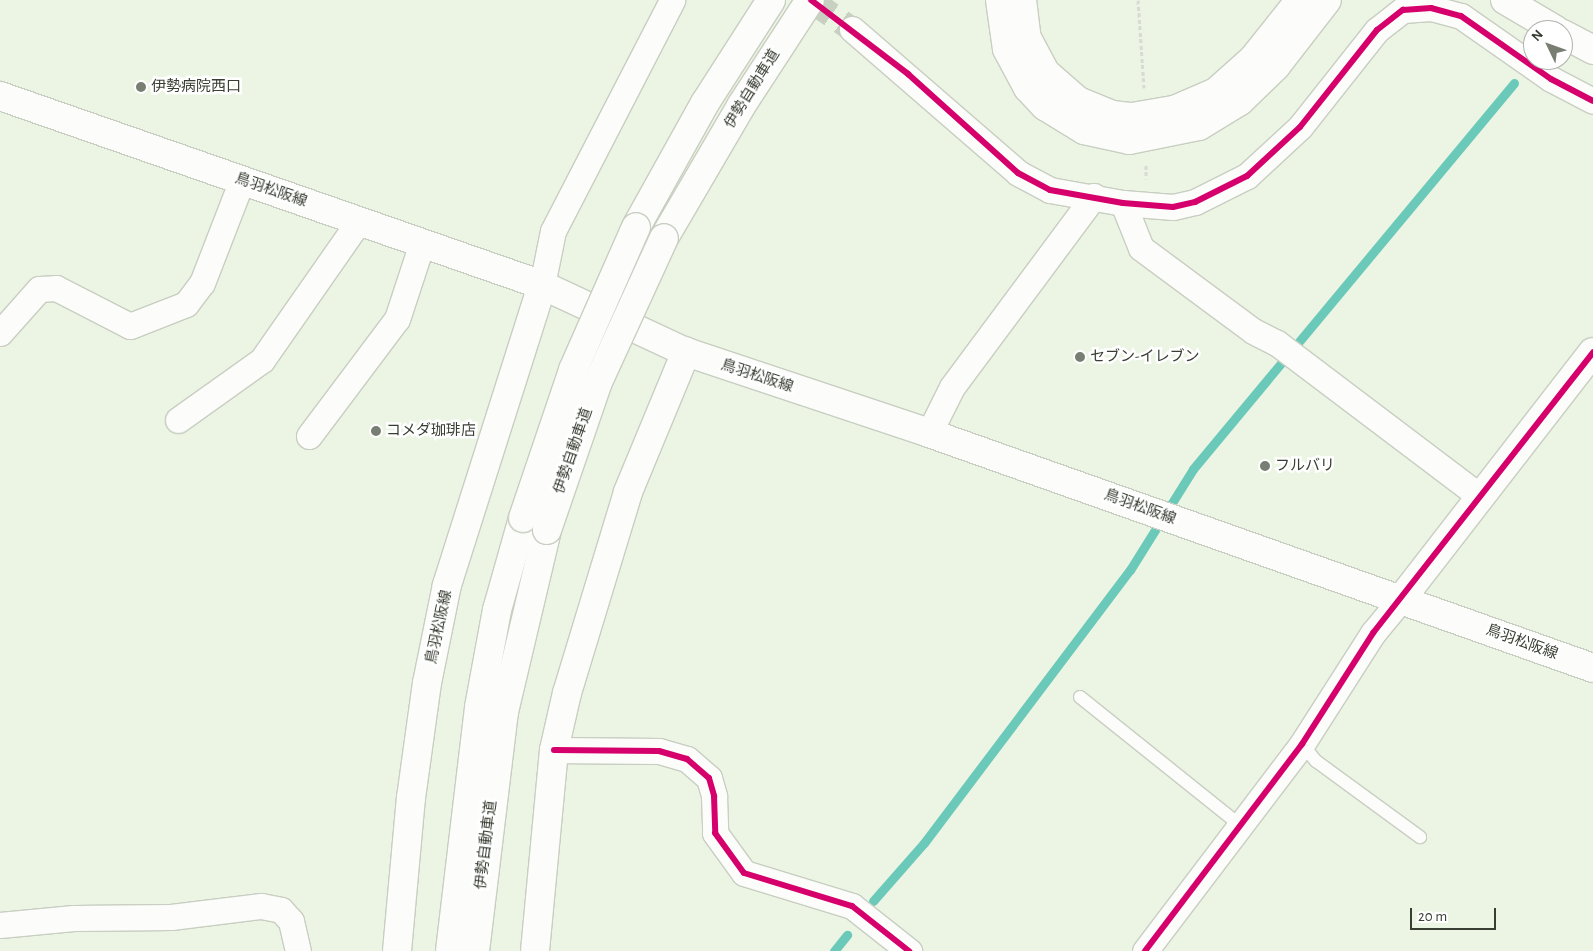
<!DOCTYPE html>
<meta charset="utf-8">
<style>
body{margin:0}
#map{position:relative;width:1593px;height:951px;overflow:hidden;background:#ecf4e4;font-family:"Alegreya Sans","Noto Sans JP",sans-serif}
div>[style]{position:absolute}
.stream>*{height:9px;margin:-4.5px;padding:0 4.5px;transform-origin:4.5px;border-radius:4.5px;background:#6bc9ba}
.minor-tunnel>*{height:25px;margin-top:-12.5px;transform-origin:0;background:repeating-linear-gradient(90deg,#c8d0c1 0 25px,transparent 0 37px)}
.path>*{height:3px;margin-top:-1.5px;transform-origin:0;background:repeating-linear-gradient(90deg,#d8dad6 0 4px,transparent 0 6.5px)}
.roads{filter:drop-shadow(1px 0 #c8cec1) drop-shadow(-1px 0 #c8cec1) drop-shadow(0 1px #c8cec1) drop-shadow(0 -1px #c8cec1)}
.service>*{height:12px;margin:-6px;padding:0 6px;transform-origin:6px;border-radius:6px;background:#fcfdfb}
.minor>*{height:25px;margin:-12.5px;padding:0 12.5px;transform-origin:12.5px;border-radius:12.5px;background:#fcfdfb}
.tertiary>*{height:28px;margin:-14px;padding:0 14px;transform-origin:14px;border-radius:14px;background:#fcfdfb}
.primary>*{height:28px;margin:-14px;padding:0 14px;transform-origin:14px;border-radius:14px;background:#fcfdfb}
.motorway>*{height:28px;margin:-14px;padding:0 14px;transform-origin:14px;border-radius:14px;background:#fcfdfb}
.bridges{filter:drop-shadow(1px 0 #c8cec1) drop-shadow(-1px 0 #c8cec1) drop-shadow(0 1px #c8cec1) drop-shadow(0 -1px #c8cec1)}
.motorway-bridge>*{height:28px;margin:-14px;padding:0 14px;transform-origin:14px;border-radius:14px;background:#fcfdfb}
.cycleway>*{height:6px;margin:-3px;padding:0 3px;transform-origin:3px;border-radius:3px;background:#d6006c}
.dots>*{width:14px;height:14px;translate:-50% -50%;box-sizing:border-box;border:2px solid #fff;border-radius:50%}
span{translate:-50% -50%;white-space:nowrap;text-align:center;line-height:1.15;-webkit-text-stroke:5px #fff;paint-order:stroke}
.poi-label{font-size:15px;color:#393e33}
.left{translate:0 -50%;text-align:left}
.street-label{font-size:15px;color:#393e33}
.north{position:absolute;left:1523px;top:20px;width:50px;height:50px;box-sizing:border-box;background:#fff;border:1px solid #b0b2ad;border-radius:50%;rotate:312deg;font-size:14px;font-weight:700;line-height:20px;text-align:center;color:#393e33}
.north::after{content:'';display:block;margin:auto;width:18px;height:22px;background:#787e71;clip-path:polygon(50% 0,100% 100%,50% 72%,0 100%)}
.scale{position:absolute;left:1410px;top:908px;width:86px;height:22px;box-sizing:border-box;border:2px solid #393e33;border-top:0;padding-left:6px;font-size:15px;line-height:18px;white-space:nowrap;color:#393e33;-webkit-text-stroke:4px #fff;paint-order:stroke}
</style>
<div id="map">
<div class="stream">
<div style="left:873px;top:901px;width:77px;rotate:-48.7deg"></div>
<div style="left:924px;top:843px;width:342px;rotate:-53deg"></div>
<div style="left:1130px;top:570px;width:119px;rotate:-58deg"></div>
<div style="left:1193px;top:469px;width:502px;rotate:-50.25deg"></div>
<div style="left:834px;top:951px;width:21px;rotate:-51deg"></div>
</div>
<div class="minor-tunnel">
<div style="left:811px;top:0;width:50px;rotate:35.3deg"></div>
</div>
<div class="path">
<div style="left:1138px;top:0;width:88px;rotate:86.1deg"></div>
<div style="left:1146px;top:165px;width:14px;rotate:90deg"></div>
</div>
<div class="roads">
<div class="service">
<div style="left:1080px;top:697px;width:205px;rotate:38.7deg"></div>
<div style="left:1302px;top:744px;width:22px;rotate:51deg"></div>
<div style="left:1316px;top:761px;width:129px;rotate:36.2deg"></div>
</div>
<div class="minor">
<div style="left:852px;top:29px;width:220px;rotate:40.9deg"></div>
<div style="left:1018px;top:173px;width:36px;rotate:28deg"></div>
<div style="left:1050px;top:190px;width:74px;rotate:10.1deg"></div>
<div style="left:1123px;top:203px;width:50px;rotate:4.6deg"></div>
<div style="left:1173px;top:207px;width:23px;rotate:-13deg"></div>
<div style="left:1195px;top:202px;width:58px;rotate:-26.6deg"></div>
<div style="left:1247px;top:176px;width:72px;rotate:-42.8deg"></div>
<div style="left:1300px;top:127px;width:124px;rotate:-51.6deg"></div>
<div style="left:1377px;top:30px;width:33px;rotate:-38deg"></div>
<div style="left:1403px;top:10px;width:28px;rotate:-4deg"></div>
<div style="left:1431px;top:8px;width:31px;rotate:15deg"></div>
<div style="left:1461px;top:16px;width:110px;rotate:35deg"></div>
<div style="left:1551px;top:79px;width:47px;rotate:27.6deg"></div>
<div style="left:1123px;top:203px;width:48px;rotate:68.2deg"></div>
<div style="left:1141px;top:248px;width:139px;rotate:36.5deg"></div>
<div style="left:1253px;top:331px;width:27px;rotate:27deg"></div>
<div style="left:1277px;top:343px;width:253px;rotate:37.1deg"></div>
<div style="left:542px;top:285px;width:55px;rotate:-78.5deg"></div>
<div style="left:553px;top:231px;width:260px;rotate:-62.7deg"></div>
<div style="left:0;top:333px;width:59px;rotate:-48.4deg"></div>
<div style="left:39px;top:289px;width:17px;rotate:-3deg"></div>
<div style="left:56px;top:288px;width:83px;rotate:27.2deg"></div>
<div style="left:130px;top:326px;width:60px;rotate:-21.4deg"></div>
<div style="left:186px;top:304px;width:26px;rotate:-53deg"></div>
<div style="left:202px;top:283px;width:110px;rotate:-68.8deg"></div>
<div style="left:178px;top:420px;width:103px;rotate:-35.5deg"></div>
<div style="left:262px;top:360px;width:169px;rotate:-55.1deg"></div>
<div style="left:929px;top:433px;width:51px;rotate:-63.4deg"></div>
<div style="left:952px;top:387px;width:238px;rotate:-53.4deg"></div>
<div style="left:309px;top:436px;width:146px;rotate:-53.1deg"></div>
<div style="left:397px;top:319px;width:80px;rotate:-71.8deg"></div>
<div style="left:554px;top:750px;width:105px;rotate:0.5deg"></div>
<div style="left:659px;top:751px;width:29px;rotate:16deg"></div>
<div style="left:687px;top:759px;width:29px;rotate:41deg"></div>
<div style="left:709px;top:778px;width:19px;rotate:74deg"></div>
<div style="left:714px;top:796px;width:37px;rotate:88deg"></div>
<div style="left:715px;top:833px;width:49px;rotate:54.1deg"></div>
<div style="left:744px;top:873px;width:113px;rotate:17deg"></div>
<div style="left:852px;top:906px;width:73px;rotate:38.3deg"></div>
<div style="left:0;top:925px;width:74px;rotate:-5.4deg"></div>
<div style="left:74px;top:918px;width:97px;rotate:-0.6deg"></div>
<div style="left:171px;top:917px;width:91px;rotate:-7deg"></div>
<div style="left:261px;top:906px;width:20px;rotate:11deg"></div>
<div style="left:281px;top:910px;width:15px;rotate:48deg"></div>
<div style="left:291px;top:921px;width:31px;rotate:77deg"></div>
<div style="left:1145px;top:951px;width:260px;rotate:-52.8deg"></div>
<div style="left:1302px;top:744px;width:132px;rotate:-57.4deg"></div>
<div style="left:1373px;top:633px;width:45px;rotate:-50.4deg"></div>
</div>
<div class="tertiary">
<div style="left:1402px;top:598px;width:311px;rotate:-52.2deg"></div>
</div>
<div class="primary">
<div style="left:0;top:96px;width:574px;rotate:19.22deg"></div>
<div style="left:542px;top:285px;width:159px;rotate:25deg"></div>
<div style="left:686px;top:352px;width:256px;rotate:18.4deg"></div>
<div style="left:929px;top:433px;width:704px;rotate:19.49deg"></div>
<div style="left:397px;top:951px;width:154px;rotate:-84.8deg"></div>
<div style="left:411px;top:798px;width:116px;rotate:-82.1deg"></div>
<div style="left:427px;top:683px;width:100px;rotate:-78.5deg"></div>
<div style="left:447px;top:585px;width:315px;rotate:-72.4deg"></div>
<div style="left:535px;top:951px;width:202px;rotate:-84.6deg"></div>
<div style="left:554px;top:750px;width:58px;rotate:-77.2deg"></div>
<div style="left:567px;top:693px;width:210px;rotate:-73.1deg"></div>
<div style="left:628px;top:492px;width:152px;rotate:-67.5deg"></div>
</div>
<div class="motorway">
<div style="left:1000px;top:0;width:49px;rotate:81.9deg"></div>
<div style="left:1007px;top:49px;width:44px;rotate:61.7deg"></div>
<div style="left:1028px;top:88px;width:25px;rotate:47deg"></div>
<div style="left:1045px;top:106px;width:46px;rotate:31.6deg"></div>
<div style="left:1084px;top:130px;width:46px;rotate:12.5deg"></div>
<div style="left:1129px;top:140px;width:71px;rotate:-11.3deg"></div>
<div style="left:1199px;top:126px;width:48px;rotate:-31.4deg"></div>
<div style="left:1240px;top:101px;width:50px;rotate:-44.2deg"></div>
<div style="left:1276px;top:66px;width:83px;rotate:-52.3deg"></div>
<div style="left:1022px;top:0;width:38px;rotate:83deg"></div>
<div style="left:1027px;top:38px;width:40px;rotate:62deg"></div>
<div style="left:1046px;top:73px;width:43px;rotate:41.2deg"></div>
<div style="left:1078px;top:101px;width:37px;rotate:22deg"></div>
<div style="left:1112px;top:115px;width:20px;rotate:6deg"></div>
<div style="left:1132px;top:117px;width:43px;rotate:-9.5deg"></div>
<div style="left:1174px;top:110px;width:46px;rotate:-23.2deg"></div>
<div style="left:1216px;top:92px;width:50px;rotate:-41.7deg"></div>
<div style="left:1253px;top:59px;width:75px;rotate:-51.5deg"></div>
<div style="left:1505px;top:0;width:59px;rotate:30.5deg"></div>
<div style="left:1563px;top:34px;width:34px;rotate:28deg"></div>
<div style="left:636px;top:227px;width:142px;rotate:-60.9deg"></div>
<div style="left:705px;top:103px;width:122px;rotate:-57.3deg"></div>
<div style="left:664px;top:238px;width:153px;rotate:-59.7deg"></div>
<div style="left:741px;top:106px;width:126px;rotate:-56.9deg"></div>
<div style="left:450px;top:951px;width:246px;rotate:-83.2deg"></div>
<div style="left:479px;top:707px;width:99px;rotate:-79.5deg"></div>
<div style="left:497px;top:610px;width:96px;rotate:-74.2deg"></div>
<div style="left:475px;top:951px;width:241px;rotate:-83.1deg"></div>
<div style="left:504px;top:712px;width:187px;rotate:-76.7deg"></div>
</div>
</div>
<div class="bridges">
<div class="motorway-bridge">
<div style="left:523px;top:518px;width:156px;rotate:-71.3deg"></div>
<div style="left:573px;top:370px;width:156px;rotate:-66.2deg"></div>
<div style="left:547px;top:530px;width:157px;rotate:-71deg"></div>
<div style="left:598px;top:382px;width:158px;rotate:-65.4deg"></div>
</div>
</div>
<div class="cycleway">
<div style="left:811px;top:0;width:122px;rotate:37.3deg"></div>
<div style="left:908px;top:74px;width:148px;rotate:42deg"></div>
<div style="left:1018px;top:173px;width:36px;rotate:28deg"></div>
<div style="left:1050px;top:190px;width:74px;rotate:10.1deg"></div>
<div style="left:1123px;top:203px;width:50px;rotate:4.6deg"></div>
<div style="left:1173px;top:207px;width:23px;rotate:-13deg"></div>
<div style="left:1195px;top:202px;width:58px;rotate:-26.6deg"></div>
<div style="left:1247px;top:176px;width:72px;rotate:-42.8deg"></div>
<div style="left:1300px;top:127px;width:124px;rotate:-51.6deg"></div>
<div style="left:1377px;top:30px;width:33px;rotate:-38deg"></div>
<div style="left:1403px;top:10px;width:28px;rotate:-4deg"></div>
<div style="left:1431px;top:8px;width:31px;rotate:15deg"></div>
<div style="left:1461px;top:16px;width:110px;rotate:35deg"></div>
<div style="left:1551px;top:79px;width:47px;rotate:27.6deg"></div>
<div style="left:554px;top:750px;width:105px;rotate:0.5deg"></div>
<div style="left:659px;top:751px;width:29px;rotate:16deg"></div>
<div style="left:687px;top:759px;width:29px;rotate:41deg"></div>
<div style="left:709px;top:778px;width:19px;rotate:74deg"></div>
<div style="left:714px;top:796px;width:37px;rotate:88deg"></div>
<div style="left:715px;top:833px;width:49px;rotate:54.1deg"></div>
<div style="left:744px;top:873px;width:113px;rotate:17deg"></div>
<div style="left:852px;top:906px;width:73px;rotate:38.3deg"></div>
<div style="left:1145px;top:951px;width:260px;rotate:-52.8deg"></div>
<div style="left:1302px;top:744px;width:132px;rotate:-57.4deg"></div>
<div style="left:1373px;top:633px;width:357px;rotate:-51.9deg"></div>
</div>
<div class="dots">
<div style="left:141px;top:87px;background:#787e71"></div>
<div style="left:1080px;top:357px;background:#787e71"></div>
<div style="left:376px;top:431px;background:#787e71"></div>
<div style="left:1265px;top:466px;background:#787e71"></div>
</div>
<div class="poi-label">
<span class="left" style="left:151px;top:87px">伊勢病院西口</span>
<span class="left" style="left:1090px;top:357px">セブン-イレブン</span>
<span class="left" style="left:386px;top:431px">コメダ珈琲店</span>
<span class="left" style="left:1275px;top:466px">フルバリ</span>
</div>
<div class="street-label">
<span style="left:752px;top:89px;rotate:-58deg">伊勢自動車道</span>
<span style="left:271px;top:190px;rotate:19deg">鳥羽松阪線</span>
<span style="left:757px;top:376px;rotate:18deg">鳥羽松阪線</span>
<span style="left:573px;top:451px;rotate:-71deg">伊勢自動車道</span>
<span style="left:1140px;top:507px;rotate:20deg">鳥羽松阪線</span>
<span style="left:439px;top:627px;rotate:-78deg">鳥羽松阪線</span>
<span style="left:1522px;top:642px;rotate:20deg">鳥羽松阪線</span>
<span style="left:486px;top:845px;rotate:-83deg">伊勢自動車道</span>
</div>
<div class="north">N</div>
<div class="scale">20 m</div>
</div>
